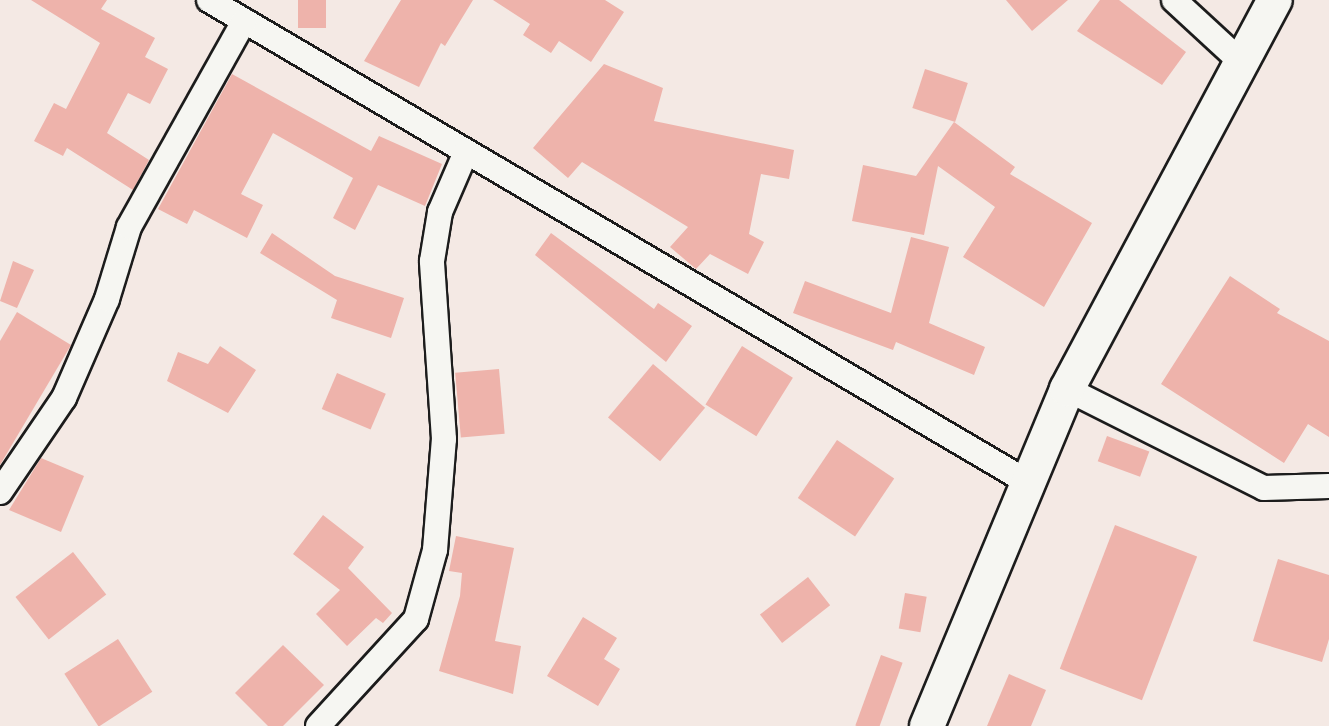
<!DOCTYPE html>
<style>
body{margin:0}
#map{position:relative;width:1329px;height:726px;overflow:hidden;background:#f4e9e4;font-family:"Patrick Hand",sans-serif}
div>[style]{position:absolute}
.building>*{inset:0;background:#eeb3ab;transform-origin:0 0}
.roads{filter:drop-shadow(2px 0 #1c1c1c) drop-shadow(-2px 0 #1c1c1c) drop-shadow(0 2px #1c1c1c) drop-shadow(0 -2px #1c1c1c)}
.street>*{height:24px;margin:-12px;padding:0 12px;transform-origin:12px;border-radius:12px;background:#f6f6f2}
.secondary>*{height:34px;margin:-17px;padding:0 17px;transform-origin:17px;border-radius:17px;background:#f6f6f2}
span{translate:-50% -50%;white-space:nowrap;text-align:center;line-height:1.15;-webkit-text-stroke:7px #f6f6f2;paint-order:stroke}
</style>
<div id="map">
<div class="building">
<div style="clip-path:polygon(31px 0,107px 0,101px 9px,155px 38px,145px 57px,168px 69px,150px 104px,128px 93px,107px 133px,149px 160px,133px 190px,67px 148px,63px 156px,34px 141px,54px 103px,66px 109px,100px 43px)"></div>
<div style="left:326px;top:0;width:28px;height:28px;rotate:90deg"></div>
<div style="clip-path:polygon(401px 0,473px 0,445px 46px,441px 43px,419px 87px,364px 61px)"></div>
<div style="clip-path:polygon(493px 0,605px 0,624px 12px,591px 62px,559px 41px,551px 53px,523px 35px,530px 24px)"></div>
<div style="clip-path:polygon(1006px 0,1068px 0,1032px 31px)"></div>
<div style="clip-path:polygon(1100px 0,1119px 0,1186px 52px,1162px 85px,1077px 31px)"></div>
<div style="clip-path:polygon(604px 64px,663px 88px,654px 121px,794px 150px,789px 179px,761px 174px,749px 234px,764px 242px,748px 274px,710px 254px,696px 269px,670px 247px,688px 227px,582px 162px,568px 178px,533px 148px)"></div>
<div style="left:925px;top:69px;width:45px;height:41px;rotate:18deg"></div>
<div style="clip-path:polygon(232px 74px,371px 151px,379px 136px,442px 164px,425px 206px,378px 185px,355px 230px,333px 218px,353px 178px,273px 133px,241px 194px,263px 205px,247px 238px,194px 210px,187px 224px,158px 209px)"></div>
<div style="clip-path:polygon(954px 122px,1015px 167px,1010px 174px,1092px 223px,1044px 307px,963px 257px,995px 207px,938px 166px,924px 235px,852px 221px,863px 165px,916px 176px)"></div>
<div style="clip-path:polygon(272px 233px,335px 276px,404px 298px,391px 338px,331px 318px,337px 300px,260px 253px)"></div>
<div style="clip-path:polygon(551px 233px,654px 309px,658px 303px,692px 326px,666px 362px,535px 255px)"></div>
<div style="clip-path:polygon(911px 237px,949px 247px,929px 323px,985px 347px,974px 375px,896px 342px,893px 350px,793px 313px,805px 281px,891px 313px)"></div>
<div style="clip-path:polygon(13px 261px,34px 270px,17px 308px,0 301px)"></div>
<div style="clip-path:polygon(1230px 276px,1280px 309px,1277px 313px,1329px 341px,1329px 437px,1308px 424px,1284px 463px,1161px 384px)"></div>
<div style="clip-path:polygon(17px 312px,71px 345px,0 465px,0 341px)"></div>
<div style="clip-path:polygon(220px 346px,256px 370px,228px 413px,167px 381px,178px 352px,208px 364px)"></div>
<div style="left:742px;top:346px;width:60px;height:69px;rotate:32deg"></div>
<div style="left:653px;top:364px;width:68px;height:70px;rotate:40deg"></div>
<div style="left:499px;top:369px;width:65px;height:44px;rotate:85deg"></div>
<div style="left:337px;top:373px;width:53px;height:39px;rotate:23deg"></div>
<div style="left:1107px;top:436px;width:45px;height:27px;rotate:20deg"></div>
<div style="left:837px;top:440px;width:69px;height:70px;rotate:34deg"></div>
<div style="clip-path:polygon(41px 458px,84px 476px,61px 532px,9px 510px)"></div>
<div style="clip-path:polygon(323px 515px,364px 547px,348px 568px,392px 613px,383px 623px,376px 618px,347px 646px,316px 614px,340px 590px,293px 554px)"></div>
<div style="left:1115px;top:525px;width:88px;height:154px;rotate:21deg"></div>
<div style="clip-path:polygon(456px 536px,514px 548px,495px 641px,521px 646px,513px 694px,439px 671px,460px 596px,462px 573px,449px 571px)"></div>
<div style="left:73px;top:552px;width:54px;height:73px;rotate:52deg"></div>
<div style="clip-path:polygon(1278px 559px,1329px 575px,1329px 639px,1322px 662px,1253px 641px)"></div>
<div style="left:808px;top:577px;width:36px;height:61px;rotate:52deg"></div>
<div style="left:905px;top:593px;width:22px;height:36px;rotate:10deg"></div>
<div style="clip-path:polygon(583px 617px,617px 638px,604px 659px,620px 669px,598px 706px,547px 676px)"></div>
<div style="left:118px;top:639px;width:63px;height:64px;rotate:57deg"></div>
<div style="clip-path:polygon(283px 645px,324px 685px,283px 726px,268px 726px,235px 693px)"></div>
<div style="left:881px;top:655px;width:23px;height:75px;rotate:20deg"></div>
<div style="clip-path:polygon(1009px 674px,1046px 690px,1031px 726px,987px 726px)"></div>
</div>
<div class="roads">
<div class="street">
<div style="left:209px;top:0;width:948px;rotate:30.49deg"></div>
<div style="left:1174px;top:0;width:90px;rotate:42.7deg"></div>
<div style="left:1067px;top:389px;width:220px;rotate:26.7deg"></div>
<div style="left:1264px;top:488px;width:65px;rotate:-1.8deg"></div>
<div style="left:0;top:492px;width:114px;rotate:-55.8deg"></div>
<div style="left:64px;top:398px;width:108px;rotate:-66.5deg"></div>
<div style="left:107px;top:299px;width:75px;rotate:-73deg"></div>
<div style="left:129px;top:227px;width:236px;rotate:-60.8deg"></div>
<div style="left:318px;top:726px;width:145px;rotate:-47.5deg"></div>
<div style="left:416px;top:619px;width:72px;rotate:-74.6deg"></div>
<div style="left:435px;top:550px;width:111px;rotate:-85.4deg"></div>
<div style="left:444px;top:439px;width:178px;rotate:-93.9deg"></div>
<div style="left:432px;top:261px;width:50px;rotate:-80.7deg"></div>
<div style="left:440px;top:212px;width:65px;rotate:-66.6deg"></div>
</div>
<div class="secondary">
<div style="left:927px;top:726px;width:365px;rotate:-67.4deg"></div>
<div style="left:1067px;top:389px;width:441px;rotate:-61.9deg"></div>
</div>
</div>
</div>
